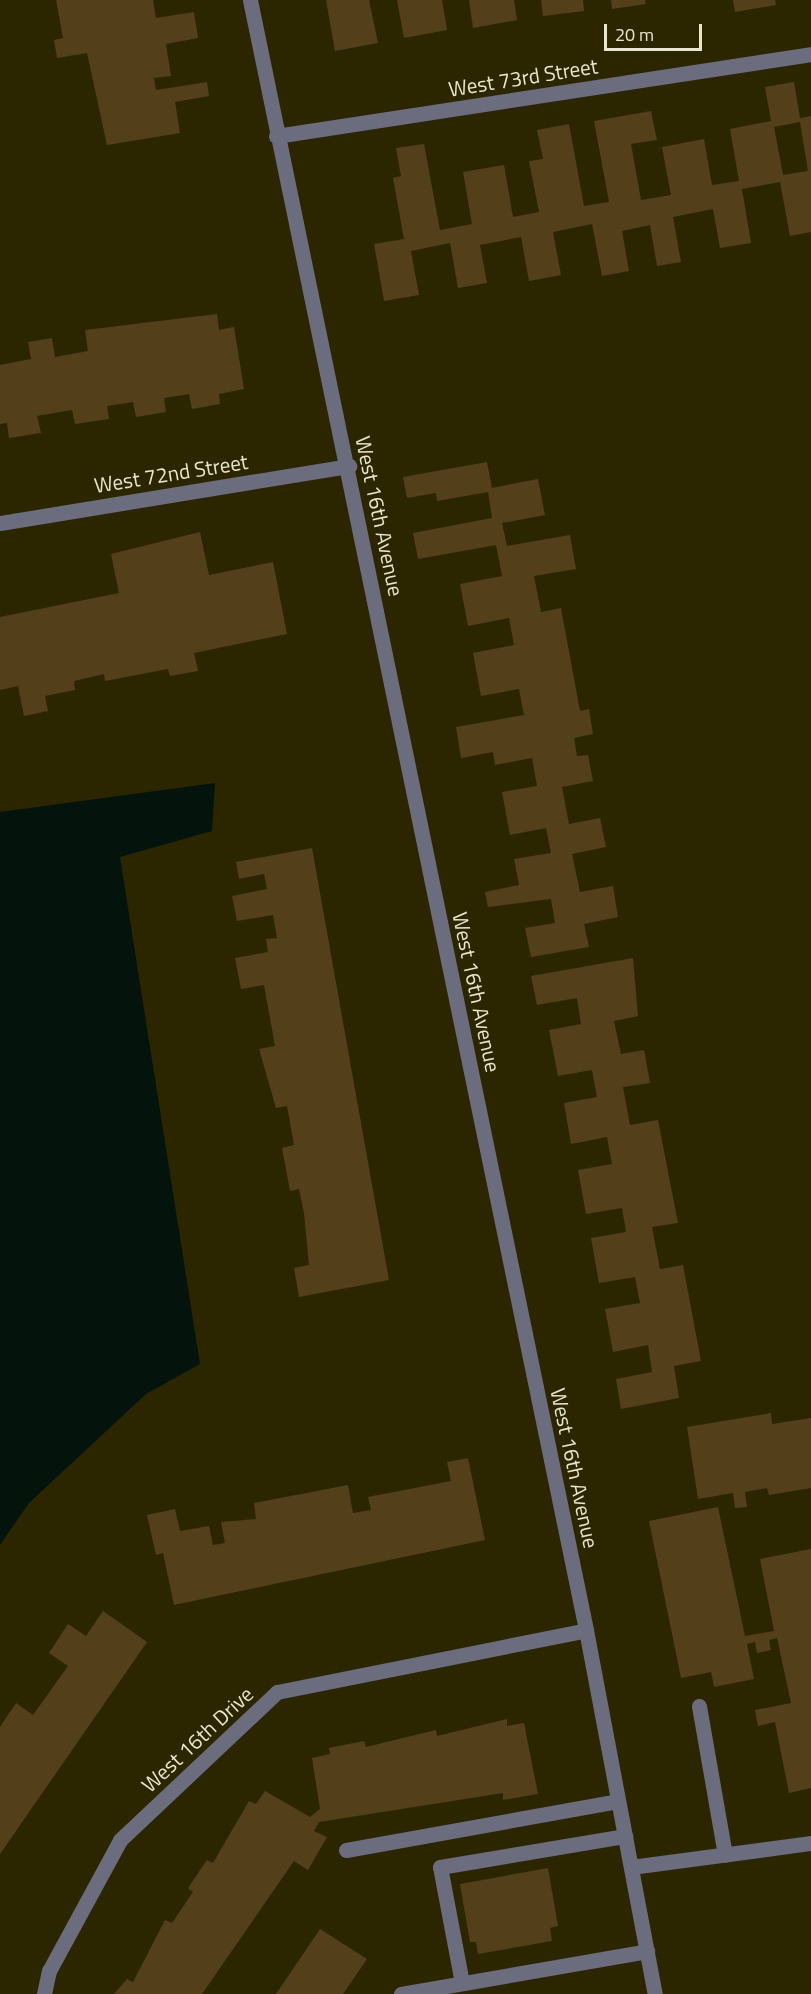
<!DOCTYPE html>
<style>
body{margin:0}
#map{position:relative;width:811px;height:1994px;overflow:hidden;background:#2c2600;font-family:"Titillium Web",sans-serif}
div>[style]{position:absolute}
.water>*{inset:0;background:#04130b}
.building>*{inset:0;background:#53401b}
.minor>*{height:15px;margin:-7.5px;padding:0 7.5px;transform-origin:7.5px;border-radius:7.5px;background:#6b6d7e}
span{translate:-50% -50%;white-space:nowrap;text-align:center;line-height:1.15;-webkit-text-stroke:4.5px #2c2600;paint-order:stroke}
.street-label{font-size:21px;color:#e9e6d0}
.scale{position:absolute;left:604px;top:24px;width:98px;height:27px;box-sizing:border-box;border:3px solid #e9e6d0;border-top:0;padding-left:8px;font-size:18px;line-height:21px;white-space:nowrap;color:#e9e6d0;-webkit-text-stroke:4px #2c2600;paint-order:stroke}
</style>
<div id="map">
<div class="water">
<div style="clip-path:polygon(215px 783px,212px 831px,120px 857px,200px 1364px,146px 1394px,29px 1503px,0 1545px,0 812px)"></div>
</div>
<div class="building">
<div style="clip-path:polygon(56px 0,153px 0,156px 18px,194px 12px,198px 38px,166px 44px,171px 76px,154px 78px,156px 90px,207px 82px,209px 96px,175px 102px,180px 133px,107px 145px,87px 53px,57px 58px,54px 40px,63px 38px)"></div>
<div style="clip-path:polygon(326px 0,369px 0,378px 43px,335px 51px)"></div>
<div style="clip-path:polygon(397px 0,442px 0,447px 30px,404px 38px)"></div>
<div style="clip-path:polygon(469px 0,514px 0,517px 20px,473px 28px)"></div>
<div style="clip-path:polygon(541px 0,583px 0,584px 11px,543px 16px)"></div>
<div style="clip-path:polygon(611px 0,645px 0,646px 4px,612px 9px)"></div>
<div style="clip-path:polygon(733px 0,775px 0,776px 5px,735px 12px)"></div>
<div style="clip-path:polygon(evenodd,794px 82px,800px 118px,811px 116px,811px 232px,790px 236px,780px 182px,742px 189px,751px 243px,720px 248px,713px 209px,673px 217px,681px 262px,657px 266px,650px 225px,622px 231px,629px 271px,602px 276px,592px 224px,553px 232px,561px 275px,529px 281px,521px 237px,480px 245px,487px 283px,458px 288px,450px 243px,411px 251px,419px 295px,384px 301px,374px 244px,404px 239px,393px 178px,401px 176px,396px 148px,424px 144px,440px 230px,472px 224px,463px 172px,504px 165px,513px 217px,539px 212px,529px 161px,543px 159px,537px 130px,569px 124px,584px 206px,609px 202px,594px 121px,651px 111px,657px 140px,631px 144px,641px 200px,671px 195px,662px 147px,704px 139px,712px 185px,739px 181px,730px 129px,771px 121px,765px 87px,794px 82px,800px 122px,808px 171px,783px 175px,774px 127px,800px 122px)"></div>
<div style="clip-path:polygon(217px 314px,219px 330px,234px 327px,244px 389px,219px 394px,220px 404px,192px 409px,189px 394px,164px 398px,166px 412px,136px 417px,133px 402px,107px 406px,109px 419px,75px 424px,72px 410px,37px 416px,41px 433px,9px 438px,7px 423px,0 424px,0 365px,31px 359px,28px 342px,52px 338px,55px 357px,88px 351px,85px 330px)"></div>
<div style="clip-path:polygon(487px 462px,492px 488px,538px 479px,545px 515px,502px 523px,507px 546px,570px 535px,576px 569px,534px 576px,541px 612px,561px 608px,580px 711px,589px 709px,593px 734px,574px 738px,577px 756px,588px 755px,593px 781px,562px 787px,569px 824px,600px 818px,606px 847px,572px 854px,580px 892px,613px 886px,618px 917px,584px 924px,589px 947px,531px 957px,525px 928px,555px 923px,551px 899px,488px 907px,485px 892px,519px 885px,514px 859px,551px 853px,546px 828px,510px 835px,502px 792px,537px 786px,532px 758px,495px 765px,493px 752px,461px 758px,456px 727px,524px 715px,519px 689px,481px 696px,473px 653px,514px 645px,509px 618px,468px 626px,460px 584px,502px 576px,496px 545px,418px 559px,413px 533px,492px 518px,488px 492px,437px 501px,436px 493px,407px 498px,403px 477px)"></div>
<div style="clip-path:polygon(200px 532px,209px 575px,273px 562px,287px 634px,194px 653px,198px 671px,170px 676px,168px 669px,105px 681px,104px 674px,74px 681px,75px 690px,45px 696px,48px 711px,24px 716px,18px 686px,0 690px,0 617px,119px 593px,111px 554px)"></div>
<div style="clip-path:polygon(312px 848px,389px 1280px,299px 1297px,294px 1268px,309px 1265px,304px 1213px,299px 1189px,290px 1191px,282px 1148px,294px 1145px,287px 1106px,276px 1108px,259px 1049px,275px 1046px,264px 985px,241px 989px,235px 958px,268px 952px,266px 939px,277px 938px,273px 915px,237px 921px,232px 896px,267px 889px,264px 874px,239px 879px,236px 862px)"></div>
<div style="clip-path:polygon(633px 958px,638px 1016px,614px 1021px,621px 1054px,644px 1050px,650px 1083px,623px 1087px,630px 1125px,658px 1120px,678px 1223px,652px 1227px,660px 1269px,683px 1265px,701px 1361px,674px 1366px,679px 1398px,621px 1409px,616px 1379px,652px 1372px,648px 1345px,613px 1352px,605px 1309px,640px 1303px,635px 1277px,599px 1283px,591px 1238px,626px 1232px,622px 1208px,586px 1214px,578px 1170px,612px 1164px,607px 1137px,571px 1144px,564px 1103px,597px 1097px,592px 1070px,558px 1076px,549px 1030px,581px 1024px,577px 998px,537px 1005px,531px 976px)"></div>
<div style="clip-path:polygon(771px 1413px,772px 1424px,811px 1418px,811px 1488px,769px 1495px,767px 1488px,745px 1492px,747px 1507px,735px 1508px,733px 1493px,698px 1499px,687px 1427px)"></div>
<div style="clip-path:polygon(468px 1458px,485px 1540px,174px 1605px,163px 1553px,156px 1555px,147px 1515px,175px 1509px,180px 1531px,209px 1526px,213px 1545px,225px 1543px,221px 1522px,256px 1519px,254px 1503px,348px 1485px,353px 1513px,371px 1510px,368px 1497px,451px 1481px,447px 1462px)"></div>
<div style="clip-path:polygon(718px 1507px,745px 1636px,774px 1631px,760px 1559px,811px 1549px,811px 1788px,789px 1793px,775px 1722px,758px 1726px,755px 1710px,791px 1703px,777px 1638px,769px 1640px,771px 1650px,757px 1653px,755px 1642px,747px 1644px,754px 1679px,714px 1687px,711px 1672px,681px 1678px,649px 1521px)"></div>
<div style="clip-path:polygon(103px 1611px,147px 1642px,0 1854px,0 1727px,16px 1703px,33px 1715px,68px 1666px,49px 1653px,68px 1624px,86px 1636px)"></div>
<div style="clip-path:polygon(507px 1719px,507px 1726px,524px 1723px,538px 1794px,503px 1800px,503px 1793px,319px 1822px,314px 1831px,327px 1837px,308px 1870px,294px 1861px,202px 1994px,114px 1994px,127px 1979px,133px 1982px,165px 1920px,172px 1923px,193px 1892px,188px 1888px,207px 1860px,213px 1863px,249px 1801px,256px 1804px,265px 1791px,310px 1817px,320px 1809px,312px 1758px,330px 1754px,329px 1748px,364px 1741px,366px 1747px,436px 1730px,437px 1736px)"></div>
<div style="clip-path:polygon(548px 1868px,558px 1926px,550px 1928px,552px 1941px,478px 1954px,476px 1942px,470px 1942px,460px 1884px)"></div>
<div style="clip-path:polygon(320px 1929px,367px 1959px,343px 1994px,276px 1994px)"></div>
</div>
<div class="minor">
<div style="left:250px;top:0;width:1664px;rotate:78.35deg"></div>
<div style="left:586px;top:1630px;width:370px;rotate:79.3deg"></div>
<div style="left:276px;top:136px;width:541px;rotate:-8.71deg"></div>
<div style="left:0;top:523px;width:354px;rotate:-9.3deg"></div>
<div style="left:699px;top:1706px;width:151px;rotate:80.1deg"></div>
<div style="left:346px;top:1850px;width:276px;rotate:-10.2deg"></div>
<div style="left:631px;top:1867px;width:182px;rotate:-7.6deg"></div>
<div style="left:462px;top:1983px;width:118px;rotate:-100.7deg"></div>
<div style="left:440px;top:1867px;width:188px;rotate:-9.5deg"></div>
<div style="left:44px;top:1994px;width:24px;rotate:-78deg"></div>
<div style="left:49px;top:1971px;width:149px;rotate:-61.5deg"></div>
<div style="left:120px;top:1840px;width:216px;rotate:-43.3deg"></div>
<div style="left:277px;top:1692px;width:315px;rotate:-11.3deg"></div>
<div style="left:401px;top:1994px;width:250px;rotate:-9.9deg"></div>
</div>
<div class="street-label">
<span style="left:523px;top:77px;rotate:-9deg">West 73rd Street</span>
<span style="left:171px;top:473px;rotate:-9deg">West 72nd Street</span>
<span style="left:380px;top:516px;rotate:78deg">West 16th Avenue</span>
<span style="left:477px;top:992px;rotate:78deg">West 16th Avenue</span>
<span style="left:575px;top:1468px;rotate:78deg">West 16th Avenue</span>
<span style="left:197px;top:1739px;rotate:-43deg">West 16th Drive</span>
</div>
<div class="scale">20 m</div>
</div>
